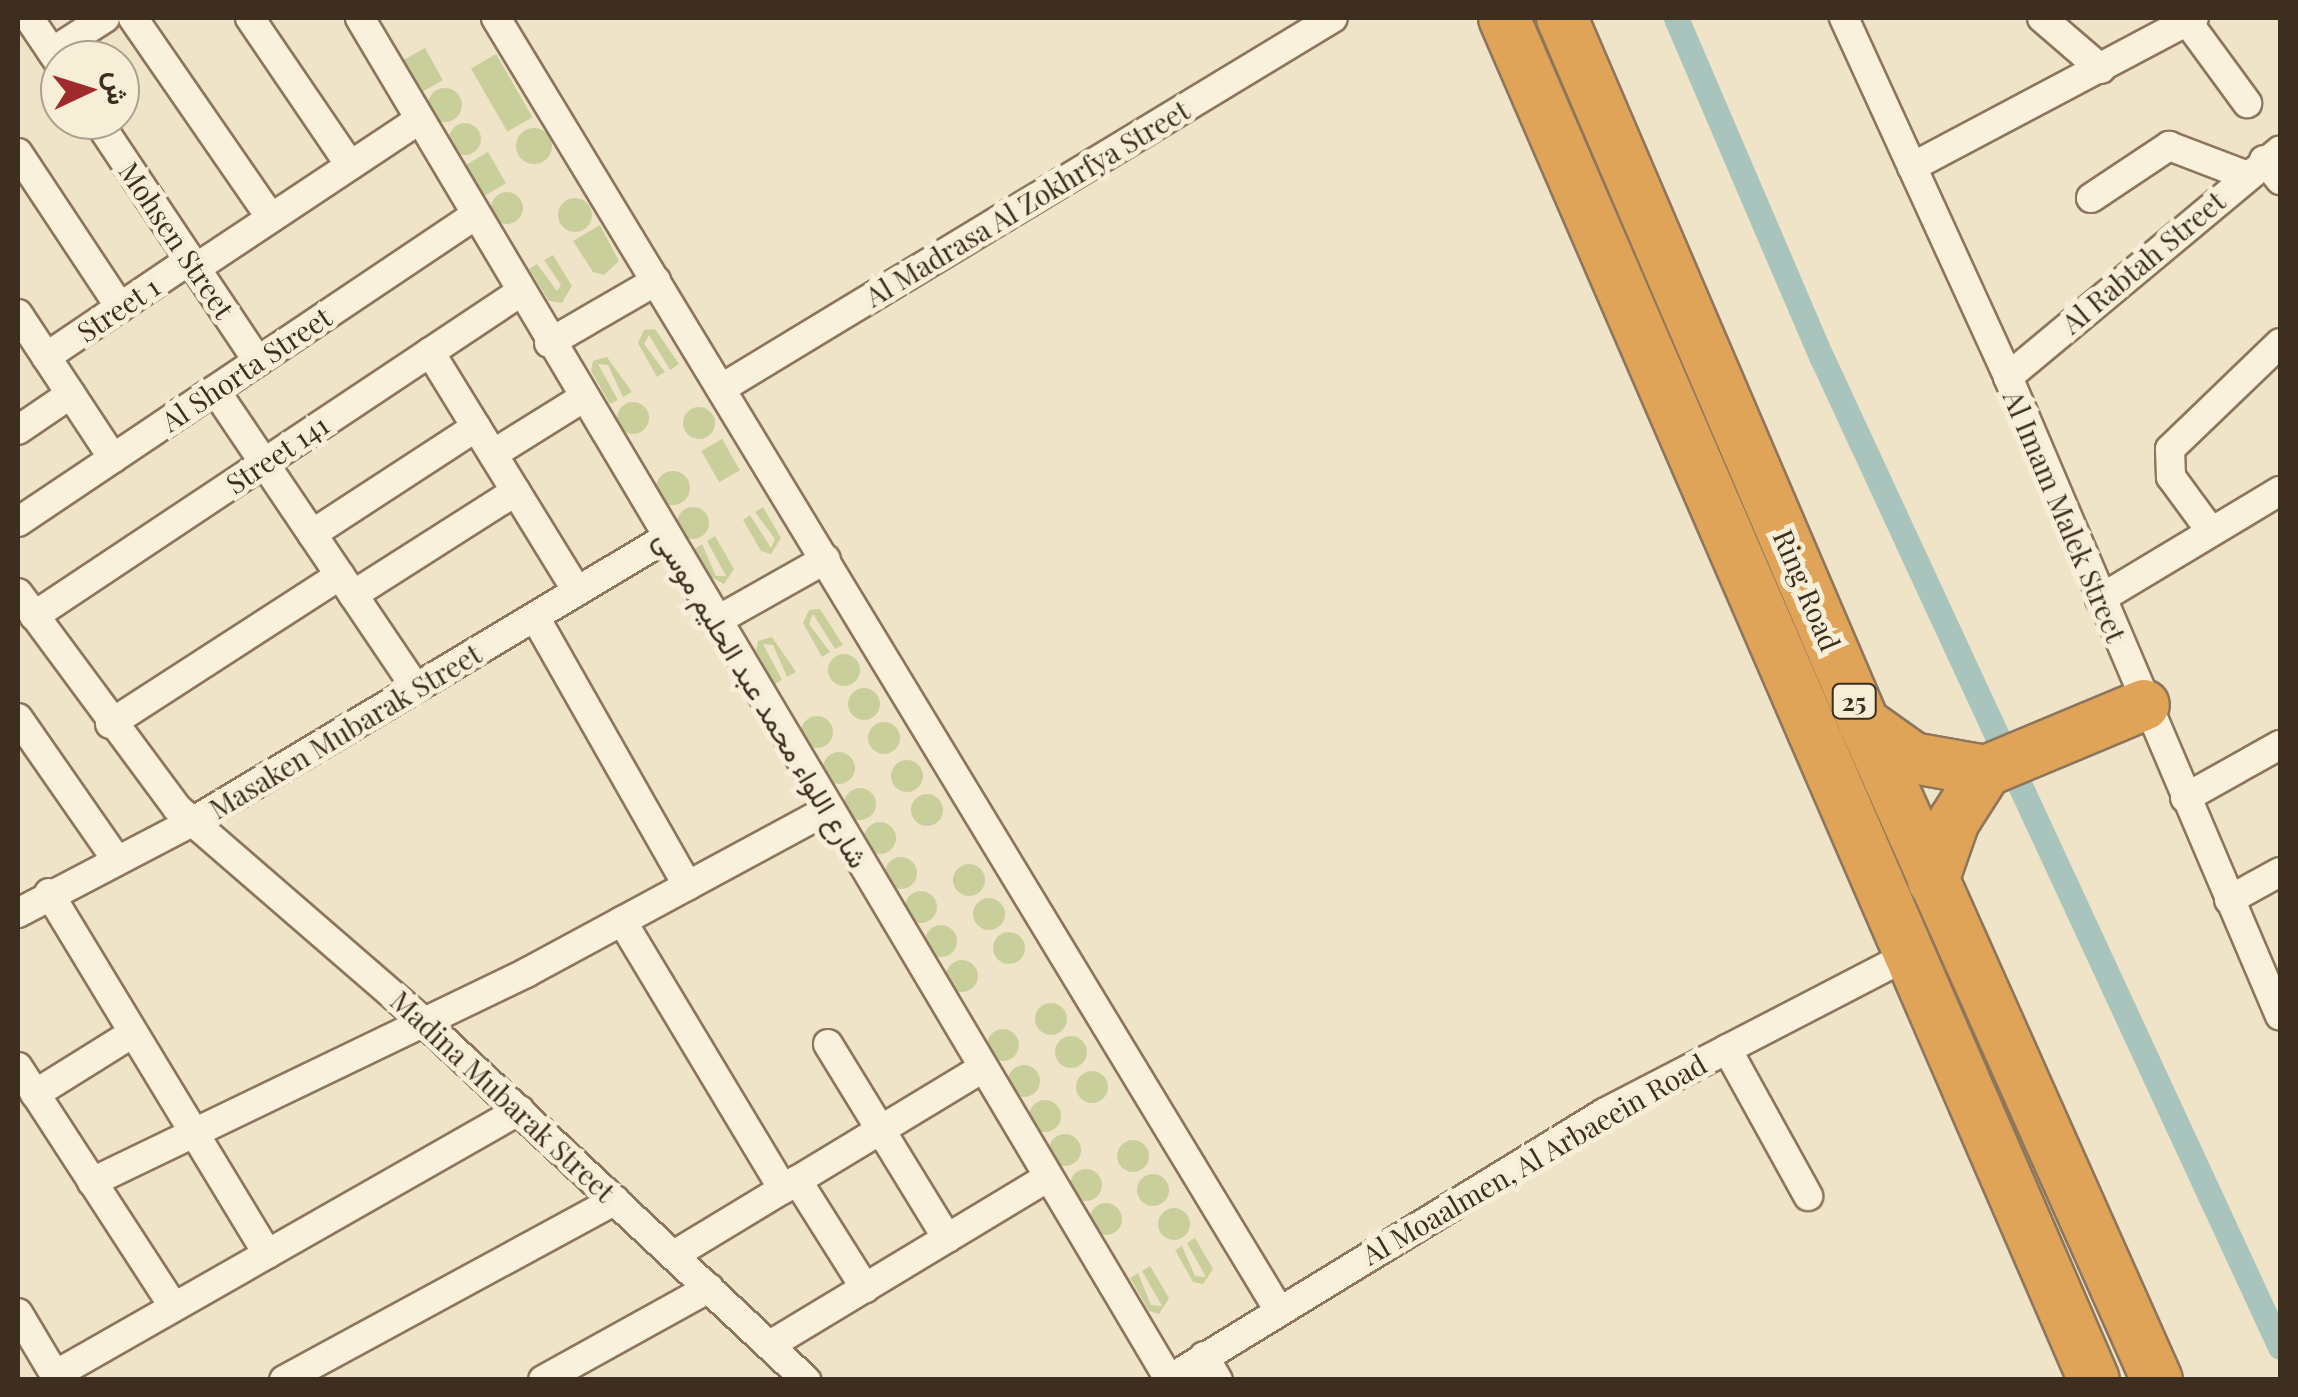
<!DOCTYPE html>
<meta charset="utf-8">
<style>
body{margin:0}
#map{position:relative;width:2298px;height:1397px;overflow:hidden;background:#f0e4c8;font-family:"Playfair Display",Vazirmatn,serif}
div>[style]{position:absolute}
.green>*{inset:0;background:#c9cf9b;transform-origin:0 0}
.round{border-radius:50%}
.canal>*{height:25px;margin:-12.5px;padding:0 12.5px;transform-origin:12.5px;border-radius:12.5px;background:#a9c4bc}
.roads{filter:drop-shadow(2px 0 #8d765c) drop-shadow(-2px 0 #8d765c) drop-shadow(0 2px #8d765c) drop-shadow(0 -2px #8d765c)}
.street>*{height:28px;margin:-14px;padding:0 14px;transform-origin:14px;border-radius:14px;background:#faf1dc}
.highway>*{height:50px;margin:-25px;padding:0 25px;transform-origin:25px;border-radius:25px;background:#e0a458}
span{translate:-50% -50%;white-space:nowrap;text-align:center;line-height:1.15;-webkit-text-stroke:10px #f7eed8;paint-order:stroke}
.shield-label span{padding:2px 8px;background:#f7eed8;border:2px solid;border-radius:8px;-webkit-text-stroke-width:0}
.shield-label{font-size:25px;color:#3d2e20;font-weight:700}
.street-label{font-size:28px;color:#3d2e20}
.frame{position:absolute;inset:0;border:20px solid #3d2e20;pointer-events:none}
.north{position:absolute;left:40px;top:40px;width:100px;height:100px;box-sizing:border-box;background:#f7eed8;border:2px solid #ada18e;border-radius:50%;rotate:86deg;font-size:28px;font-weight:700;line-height:40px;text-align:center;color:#3d2e20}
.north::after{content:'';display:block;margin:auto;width:35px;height:45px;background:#9e2a2b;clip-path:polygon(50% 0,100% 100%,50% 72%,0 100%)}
</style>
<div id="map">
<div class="green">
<div style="left:425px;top:48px;width:37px;height:26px;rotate:61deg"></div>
<div style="left:496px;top:54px;width:73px;height:29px;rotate:60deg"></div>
<div class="round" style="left:428px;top:88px;width:34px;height:34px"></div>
<div class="round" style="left:449px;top:123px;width:32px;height:32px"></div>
<div class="round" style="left:516px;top:128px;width:36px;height:36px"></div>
<div style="left:488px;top:152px;width:36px;height:26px;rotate:60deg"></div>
<div class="round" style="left:491px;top:192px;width:32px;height:32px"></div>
<div class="round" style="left:558px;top:198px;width:34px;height:34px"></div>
<div style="clip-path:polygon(600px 225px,619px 261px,604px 275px,593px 272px,573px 241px)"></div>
<div style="clip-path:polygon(553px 255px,572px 286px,562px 303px,549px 301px,529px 269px,537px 264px,557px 291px,561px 285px,544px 260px)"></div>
<div style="clip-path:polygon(655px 329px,679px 364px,670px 370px,649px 335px,644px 344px,665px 372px,657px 377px,638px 343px,644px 330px)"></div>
<div style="clip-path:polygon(607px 357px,632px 392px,623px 397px,608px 365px,598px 364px,618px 400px,610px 404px,591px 371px,593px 361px)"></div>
<div class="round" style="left:617px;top:402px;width:32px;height:32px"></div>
<div class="round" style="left:683px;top:407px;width:32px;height:32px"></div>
<div style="left:722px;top:439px;width:36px;height:24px;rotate:60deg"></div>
<div class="round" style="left:656px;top:471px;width:34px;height:34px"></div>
<div class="round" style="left:677px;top:507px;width:32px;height:32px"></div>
<div style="clip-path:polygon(763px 507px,781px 538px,771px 554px,761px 551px,743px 520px,750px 515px,771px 548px,775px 539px,755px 512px)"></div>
<div style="clip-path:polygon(715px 536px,734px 569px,724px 584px,711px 577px,695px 549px,702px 544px,716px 576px,726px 576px,707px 541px)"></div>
<div style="clip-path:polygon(820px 609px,843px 645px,835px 649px,813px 614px,809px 624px,830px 652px,822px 657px,803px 623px,809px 610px)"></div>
<div style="clip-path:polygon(772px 637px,796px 672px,787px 677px,773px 645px,763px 644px,782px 680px,775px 684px,756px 651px,758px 641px)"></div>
<div class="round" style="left:828px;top:654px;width:32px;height:32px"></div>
<div class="round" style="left:848px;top:688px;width:32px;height:32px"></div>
<div class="round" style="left:801px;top:716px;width:32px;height:32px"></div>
<div class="round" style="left:868px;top:722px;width:32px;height:32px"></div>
<div class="round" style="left:823px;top:752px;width:32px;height:32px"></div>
<div class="round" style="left:891px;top:760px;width:32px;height:32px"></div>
<div class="round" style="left:844px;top:788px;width:32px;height:32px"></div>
<div class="round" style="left:911px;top:794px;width:32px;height:32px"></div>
<div class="round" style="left:864px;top:822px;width:32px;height:32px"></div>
<div class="round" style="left:885px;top:857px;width:32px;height:32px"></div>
<div class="round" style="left:953px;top:864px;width:32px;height:32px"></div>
<div class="round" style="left:905px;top:891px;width:32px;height:32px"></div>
<div class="round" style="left:973px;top:898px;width:32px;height:32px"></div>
<div class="round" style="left:925px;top:925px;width:32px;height:32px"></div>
<div class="round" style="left:993px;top:932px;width:32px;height:32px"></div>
<div class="round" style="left:946px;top:960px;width:32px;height:32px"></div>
<div class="round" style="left:1035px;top:1003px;width:32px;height:32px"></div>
<div class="round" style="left:987px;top:1029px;width:32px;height:32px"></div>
<div class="round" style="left:1055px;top:1036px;width:32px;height:32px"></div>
<div class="round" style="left:1008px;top:1065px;width:32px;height:32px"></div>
<div class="round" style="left:1076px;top:1071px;width:32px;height:32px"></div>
<div class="round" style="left:1029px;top:1100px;width:32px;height:32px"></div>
<div class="round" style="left:1049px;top:1134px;width:32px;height:32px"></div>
<div class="round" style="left:1117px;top:1140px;width:32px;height:32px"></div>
<div class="round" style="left:1070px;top:1169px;width:32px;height:32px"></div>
<div class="round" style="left:1137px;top:1174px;width:32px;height:32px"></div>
<div class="round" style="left:1090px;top:1203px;width:32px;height:32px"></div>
<div class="round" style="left:1158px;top:1208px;width:32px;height:32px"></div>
<div style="clip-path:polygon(1195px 1238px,1213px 1269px,1203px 1284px,1193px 1282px,1175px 1250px,1182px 1246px,1195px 1276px,1206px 1277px,1187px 1243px)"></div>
<div style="clip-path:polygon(1150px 1266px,1169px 1298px,1159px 1314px,1149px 1311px,1130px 1278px,1138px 1273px,1151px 1305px,1162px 1306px,1142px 1271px)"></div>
</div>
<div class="canal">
<div style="left:1676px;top:18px;width:370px;rotate:66.8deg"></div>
<div style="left:1822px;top:358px;width:1090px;rotate:65.15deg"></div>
</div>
<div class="roads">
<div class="street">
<div style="left:29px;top:18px;width:55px;rotate:56deg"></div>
<div style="left:133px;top:18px;width:243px;rotate:55.4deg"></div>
<div style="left:250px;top:18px;width:178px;rotate:55.8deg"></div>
<div style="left:360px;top:18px;width:1583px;rotate:59.27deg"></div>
<div style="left:496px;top:18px;width:1507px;rotate:58.79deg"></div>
<div style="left:1844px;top:18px;width:395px;rotate:65.4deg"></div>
<div style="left:2008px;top:377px;width:694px;rotate:66.94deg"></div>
<div style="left:2042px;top:18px;width:78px;rotate:40.8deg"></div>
<div style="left:2187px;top:21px;width:102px;rotate:53.8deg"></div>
<div style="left:52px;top:52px;width:63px;rotate:-32.7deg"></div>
<div style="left:97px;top:120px;width:290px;rotate:56.3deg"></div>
<div style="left:18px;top:153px;width:185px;rotate:56.5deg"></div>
<div style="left:2264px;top:160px;width:26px;rotate:51deg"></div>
<div style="left:1912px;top:167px;width:319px;rotate:-27.9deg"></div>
<div style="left:2091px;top:198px;width:94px;rotate:-33.7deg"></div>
<div style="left:2169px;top:146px;width:81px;rotate:20.9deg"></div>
<div style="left:196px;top:268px;width:265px;rotate:-33.6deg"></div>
<div style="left:18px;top:314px;width:173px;rotate:56.6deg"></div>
<div style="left:549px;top:343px;width:124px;rotate:-30.1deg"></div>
<div style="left:430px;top:352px;width:281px;rotate:58.4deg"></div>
<div style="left:46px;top:357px;width:174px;rotate:-34deg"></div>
<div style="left:2008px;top:377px;width:354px;rotate:-39.8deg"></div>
<div style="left:722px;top:388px;width:714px;rotate:-31.2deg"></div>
<div style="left:215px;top:390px;width:359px;rotate:56deg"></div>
<div style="left:18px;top:430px;width:64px;rotate:-34.2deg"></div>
<div style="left:493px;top:454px;width:106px;rotate:-31.9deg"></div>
<div style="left:18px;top:522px;width:549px;rotate:-33.86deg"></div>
<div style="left:2210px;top:530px;width:66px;rotate:-126.3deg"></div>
<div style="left:2171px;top:477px;width:28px;rotate:-92deg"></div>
<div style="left:2170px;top:449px;width:153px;rotate:-43.9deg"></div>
<div style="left:312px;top:534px;width:196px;rotate:-33.1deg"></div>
<div style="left:18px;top:593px;width:267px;rotate:53.5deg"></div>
<div style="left:177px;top:808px;width:327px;rotate:40.9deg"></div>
<div style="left:424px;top:1022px;width:524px;rotate:43.14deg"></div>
<div style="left:353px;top:595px;width:193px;rotate:-32.5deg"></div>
<div style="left:2100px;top:599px;width:210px;rotate:-31deg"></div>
<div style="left:34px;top:616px;width:583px;rotate:-33.66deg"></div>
<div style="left:535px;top:617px;width:309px;rotate:60.4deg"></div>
<div style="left:716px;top:621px;width:126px;rotate:-29.4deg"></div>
<div style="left:18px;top:718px;width:172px;rotate:55.2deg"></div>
<div style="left:110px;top:724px;width:274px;rotate:-32.9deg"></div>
<div style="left:2185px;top:798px;width:109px;rotate:-29.2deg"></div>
<div style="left:49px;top:893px;width:422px;rotate:58.8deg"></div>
<div style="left:2229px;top:900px;width:58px;rotate:-28.8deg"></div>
<div style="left:18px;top:913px;width:196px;rotate:-27.6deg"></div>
<div style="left:192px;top:822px;width:553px;rotate:-30.93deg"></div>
<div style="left:622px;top:921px;width:313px;rotate:59deg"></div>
<div style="left:828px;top:1044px;width:228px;rotate:58.5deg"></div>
<div style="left:1727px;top:1049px;width:168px;rotate:61.1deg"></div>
<div style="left:18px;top:1067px;width:286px;rotate:57deg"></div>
<div style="left:35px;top:1094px;width:115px;rotate:-31.9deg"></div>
<div style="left:797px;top:1180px;width:128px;rotate:57.8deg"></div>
<div style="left:92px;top:1182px;width:482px;rotate:-25.7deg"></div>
<div style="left:526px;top:973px;width:343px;rotate:-28.4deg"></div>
<div style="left:674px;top:1255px;width:361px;rotate:-31.2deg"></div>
<div style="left:18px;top:1313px;width:78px;rotate:59.2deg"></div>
<div style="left:770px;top:1345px;width:325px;rotate:-31.1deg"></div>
<div style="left:1204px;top:1356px;width:28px;rotate:60deg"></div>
<div style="left:55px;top:1375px;width:535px;rotate:-29.68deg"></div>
<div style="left:284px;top:1380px;width:377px;rotate:-28.5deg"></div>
<div style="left:543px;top:1380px;width:190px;rotate:-29deg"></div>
<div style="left:1168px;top:1380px;width:511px;rotate:-31.48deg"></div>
<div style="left:1604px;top:1113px;width:343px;rotate:-27.4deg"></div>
</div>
<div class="highway">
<div style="left:1504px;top:18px;width:1484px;rotate:66.58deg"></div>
<div style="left:1562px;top:18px;width:767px;rotate:66.81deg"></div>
<div style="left:1864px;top:723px;width:719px;rotate:65.96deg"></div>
<div style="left:1864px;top:723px;width:60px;rotate:35.5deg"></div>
<div style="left:1913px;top:758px;width:74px;rotate:10.1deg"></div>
<div style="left:1986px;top:771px;width:171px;rotate:-22.7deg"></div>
<div style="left:1933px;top:881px;width:64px;rotate:-70.7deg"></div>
<div style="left:1954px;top:821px;width:59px;rotate:-57.4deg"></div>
</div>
</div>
<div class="shield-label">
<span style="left:1854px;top:701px">25</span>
</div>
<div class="street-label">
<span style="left:1027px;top:203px;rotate:-31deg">Al Madrasa Al Zokhrfya Street</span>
<span style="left:177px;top:240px;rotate:56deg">Mohsen Street</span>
<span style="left:2143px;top:262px;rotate:-40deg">Al Rabtah Street</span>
<span style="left:118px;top:309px;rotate:-34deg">Street 1</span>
<span style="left:246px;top:369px;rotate:-34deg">Al Shorta Street</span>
<span style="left:277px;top:454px;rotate:-34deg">Street 141</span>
<span style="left:2065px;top:516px;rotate:67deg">Al Imam Malek Street</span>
<span style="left:1807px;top:590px;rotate:67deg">Ring Road</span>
<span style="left:762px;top:699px;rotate:59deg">شارع اللواء محمد عبد الحليم موسى</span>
<span style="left:345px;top:731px;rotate:-31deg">Masaken Mubarak Street</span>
<span style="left:503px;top:1096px;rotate:43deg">Madina Mubarak Street</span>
<span style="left:1534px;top:1159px;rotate:-30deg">Al Moaalmen, Al Arbaeein Road</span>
</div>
<div class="frame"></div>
<div class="north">ش</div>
</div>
